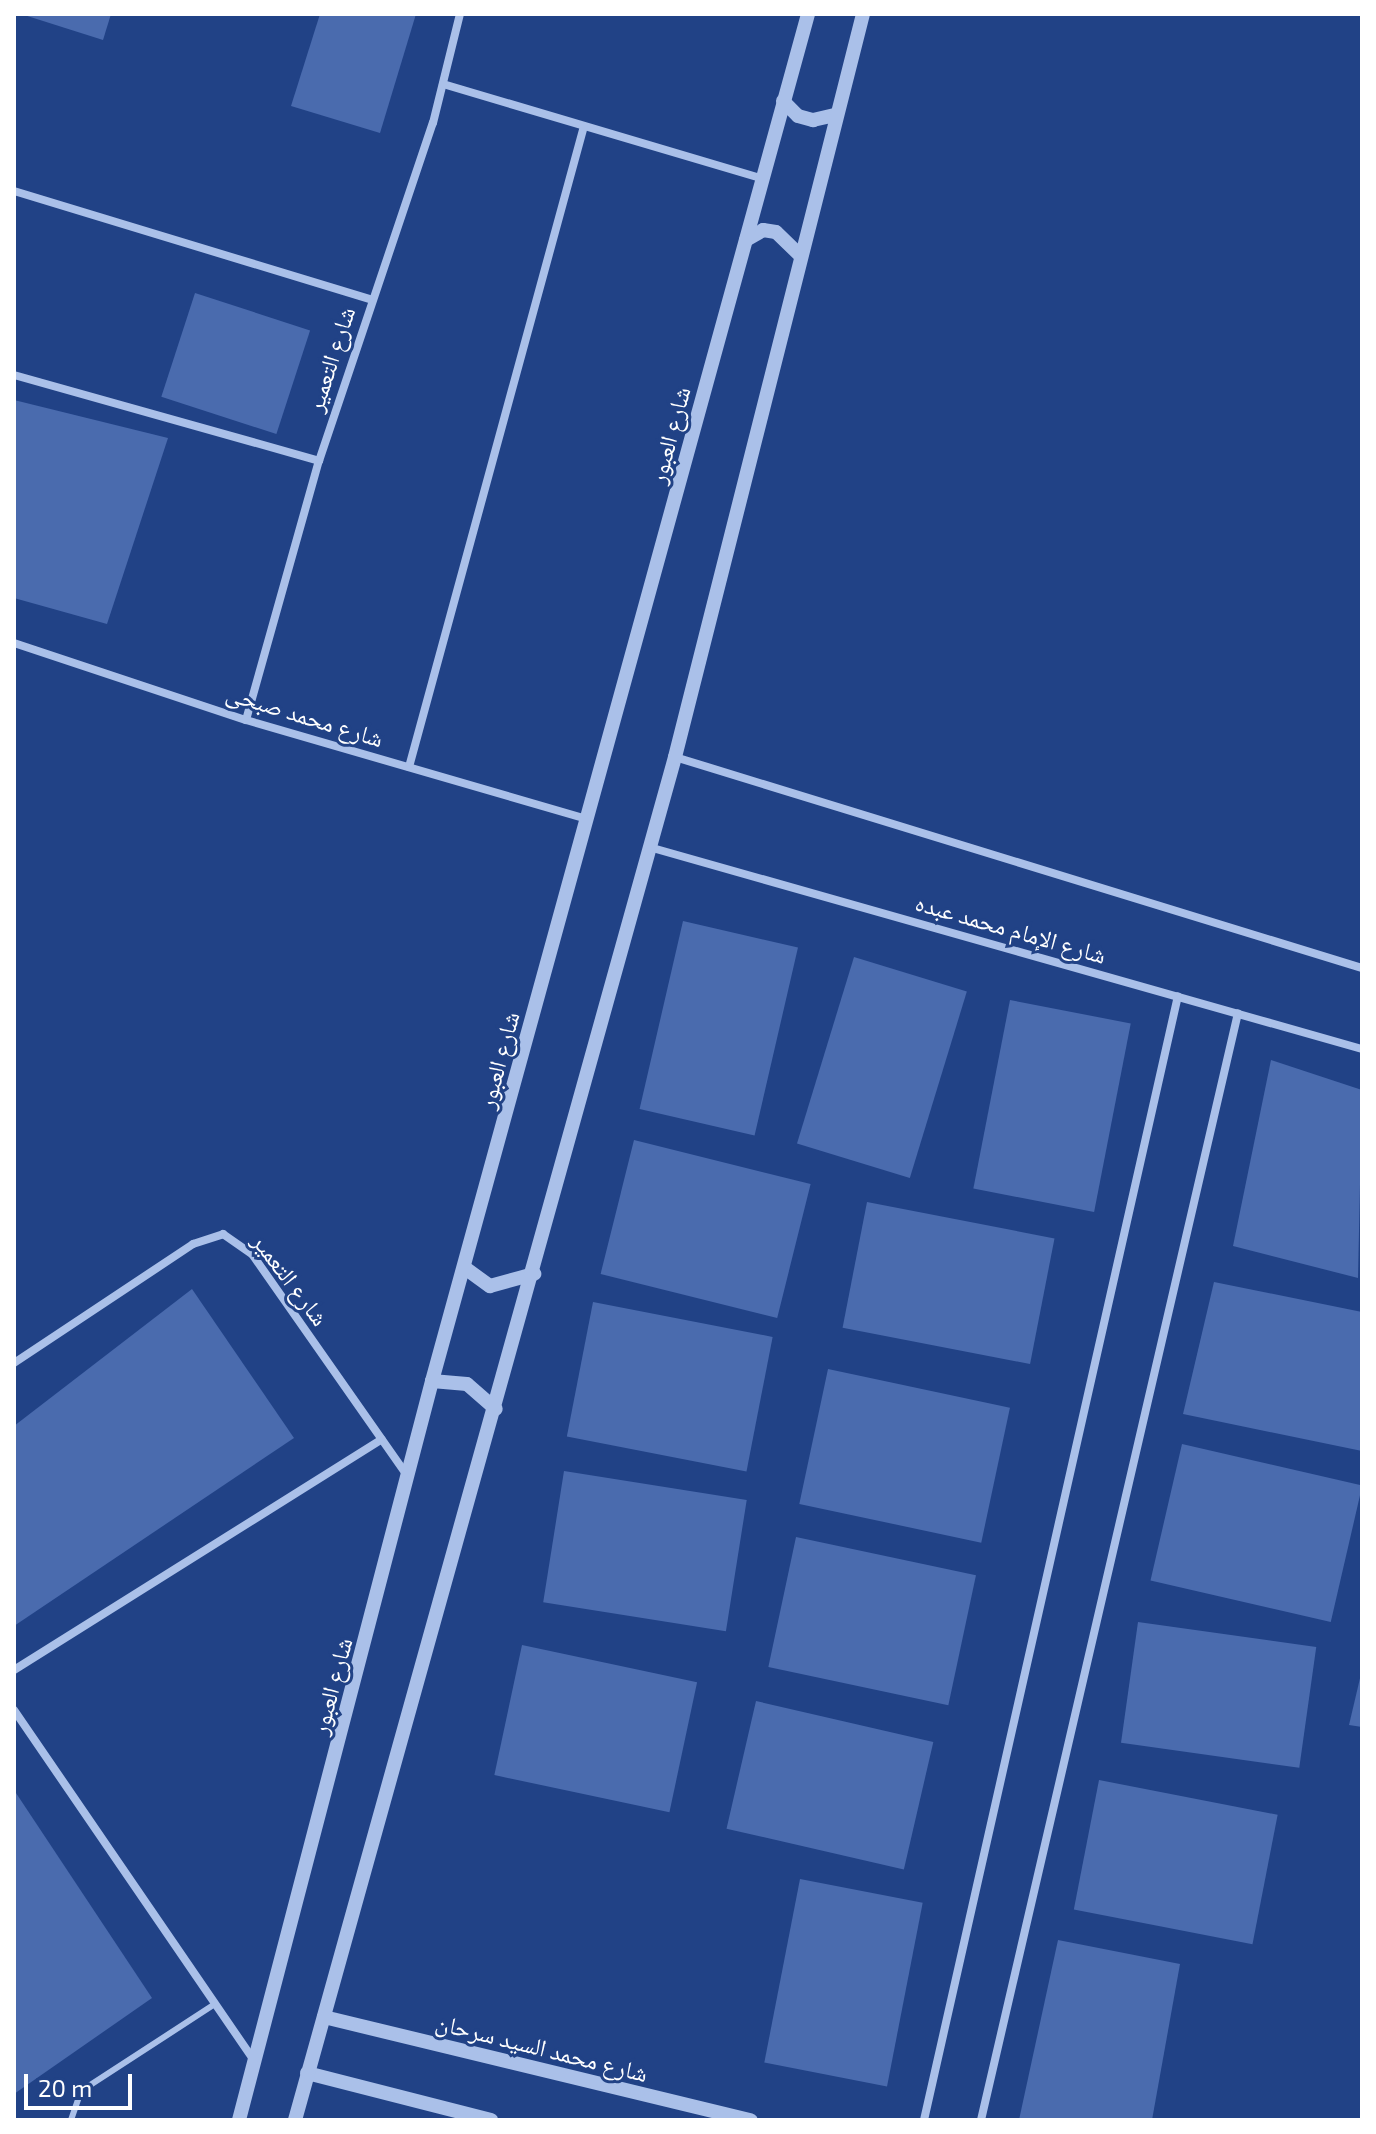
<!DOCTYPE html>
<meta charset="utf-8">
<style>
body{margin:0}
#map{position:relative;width:1376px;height:2134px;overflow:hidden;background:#214286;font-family:"Exo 2","Noto Naskh Arabic",sans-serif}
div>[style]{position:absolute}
.building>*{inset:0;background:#4a6bae;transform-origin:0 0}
.service>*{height:6px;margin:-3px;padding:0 3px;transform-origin:3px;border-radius:3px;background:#aac0e9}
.minor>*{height:8px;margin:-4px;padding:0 4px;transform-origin:4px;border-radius:4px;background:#aac0e9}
.tertiary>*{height:14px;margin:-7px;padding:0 7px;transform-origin:7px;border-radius:7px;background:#aac0e9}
span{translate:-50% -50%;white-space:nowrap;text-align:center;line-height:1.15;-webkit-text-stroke:6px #214286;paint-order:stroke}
.street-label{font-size:24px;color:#fff}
.frame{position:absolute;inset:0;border:16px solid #fff;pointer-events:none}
.scale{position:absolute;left:24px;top:2074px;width:108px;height:36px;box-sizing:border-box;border:4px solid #fff;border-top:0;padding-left:10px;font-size:24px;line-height:28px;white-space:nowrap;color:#fff;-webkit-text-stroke:6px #214286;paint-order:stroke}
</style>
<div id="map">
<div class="building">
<div style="clip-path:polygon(21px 14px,111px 14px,103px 40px)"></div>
<div style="clip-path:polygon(320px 14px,416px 14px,380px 133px,291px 106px)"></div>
<div style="left:195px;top:293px;width:121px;height:109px;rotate:18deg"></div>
<div style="clip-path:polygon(14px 400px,168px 438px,107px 624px,14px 598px)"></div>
<div style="left:683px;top:921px;width:118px;height:193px;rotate:13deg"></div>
<div style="left:854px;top:957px;width:118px;height:195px;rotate:17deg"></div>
<div style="left:1010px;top:1000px;width:123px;height:192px;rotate:11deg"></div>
<div style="clip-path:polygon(1271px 1060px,1362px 1090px,1358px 1278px,1233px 1246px)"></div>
<div style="left:634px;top:1140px;width:182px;height:138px;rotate:14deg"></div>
<div style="left:867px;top:1202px;width:191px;height:128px;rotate:11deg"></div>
<div style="clip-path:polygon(1214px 1282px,1362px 1312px,1362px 1451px,1183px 1414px)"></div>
<div style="clip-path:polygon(192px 1289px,294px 1438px,14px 1626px,14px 1426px)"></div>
<div style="left:593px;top:1302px;width:183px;height:137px;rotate:11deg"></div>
<div style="left:828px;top:1369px;width:186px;height:138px;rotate:12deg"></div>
<div style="left:1182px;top:1444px;width:185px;height:140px;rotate:13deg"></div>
<div style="left:564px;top:1471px;width:185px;height:133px;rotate:9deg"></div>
<div style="left:796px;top:1537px;width:184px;height:133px;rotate:12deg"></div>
<div style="left:1138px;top:1622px;width:180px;height:122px;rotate:8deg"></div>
<div style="left:522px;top:1645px;width:179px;height:133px;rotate:12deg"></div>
<div style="clip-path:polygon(1361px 1674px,1362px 1674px,1362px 1727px,1349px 1725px)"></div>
<div style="left:756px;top:1701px;width:182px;height:131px;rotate:13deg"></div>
<div style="left:1099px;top:1780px;width:182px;height:132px;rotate:11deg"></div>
<div style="clip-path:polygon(14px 1790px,152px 1998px,14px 2094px)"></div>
<div style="left:800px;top:1879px;width:125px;height:187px;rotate:11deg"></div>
<div style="clip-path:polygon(1058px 1940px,1180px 1964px,1152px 2120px,1019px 2120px)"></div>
</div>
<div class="service">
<div style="left:71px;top:2120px;width:31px;rotate:-71deg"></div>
<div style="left:81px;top:2091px;width:160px;rotate:-33deg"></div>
</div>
<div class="minor">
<div style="left:443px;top:84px;width:331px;rotate:16.5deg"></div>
<div style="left:14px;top:191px;width:372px;rotate:16.9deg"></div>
<div style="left:14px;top:375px;width:317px;rotate:15.7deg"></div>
<div style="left:14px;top:643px;width:244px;rotate:18.4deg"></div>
<div style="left:246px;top:720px;width:354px;rotate:16.2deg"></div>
<div style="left:246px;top:720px;width:269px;rotate:-74.3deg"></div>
<div style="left:319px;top:461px;width:357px;rotate:-71.4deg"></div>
<div style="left:433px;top:123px;width:112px;rotate:-76.1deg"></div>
<div style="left:675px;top:757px;width:719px;rotate:17.07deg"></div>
<div style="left:409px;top:767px;width:664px;rotate:-74.73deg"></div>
<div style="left:649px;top:847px;width:741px;rotate:15.82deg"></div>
<div style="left:14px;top:1363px;width:215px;rotate:-33.6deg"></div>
<div style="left:193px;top:1244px;width:32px;rotate:-18deg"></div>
<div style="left:223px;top:1234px;width:35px;rotate:35deg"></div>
<div style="left:252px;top:1254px;width:272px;rotate:55deg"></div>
<div style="left:14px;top:1670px;width:434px;rotate:-32.1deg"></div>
<div style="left:14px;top:1710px;width:424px;rotate:55.6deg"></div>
<div style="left:924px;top:2120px;width:1152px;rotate:-77.27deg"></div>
<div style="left:981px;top:2120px;width:1136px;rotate:-76.93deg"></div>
</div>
<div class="tertiary">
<div style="left:783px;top:101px;width:21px;rotate:45deg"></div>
<div style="left:798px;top:116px;width:16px;rotate:15deg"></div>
<div style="left:813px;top:120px;width:23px;rotate:-13deg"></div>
<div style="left:746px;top:240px;width:20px;rotate:-30deg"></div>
<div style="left:763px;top:230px;width:13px;rotate:9deg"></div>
<div style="left:776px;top:232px;width:33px;rotate:44deg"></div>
<div style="left:465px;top:1268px;width:31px;rotate:36deg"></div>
<div style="left:490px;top:1286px;width:46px;rotate:-15.3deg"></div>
<div style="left:432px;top:1381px;width:35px;rotate:5deg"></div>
<div style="left:467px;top:1384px;width:38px;rotate:41deg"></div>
<div style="left:324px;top:2017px;width:439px;rotate:13.6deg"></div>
<div style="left:307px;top:2073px;width:190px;rotate:14.3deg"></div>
<div style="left:239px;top:2120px;width:764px;rotate:-75.36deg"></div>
<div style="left:432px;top:1381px;width:1418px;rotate:-74.62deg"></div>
<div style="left:295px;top:2120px;width:1415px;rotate:-74.42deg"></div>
<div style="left:675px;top:757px;width:766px;rotate:-75.8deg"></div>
</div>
<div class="street-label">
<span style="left:330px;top:359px;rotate:-72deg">شارع التعمير</span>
<span style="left:669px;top:435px;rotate:-75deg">شارع العبور</span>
<span style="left:305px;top:715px;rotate:17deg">شارع محمد صبحى</span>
<span style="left:1011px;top:928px;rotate:16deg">شارع الإمام محمد عبده</span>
<span style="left:498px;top:1060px;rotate:-75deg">شارع العبور</span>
<span style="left:291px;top:1279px;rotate:53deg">شارع التعمير</span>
<span style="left:331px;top:1686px;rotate:-75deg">شارع العبور</span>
<span style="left:542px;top:2047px;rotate:14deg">شارع محمد السيد سرحان</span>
</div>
<div class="frame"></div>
<div class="scale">20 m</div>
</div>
